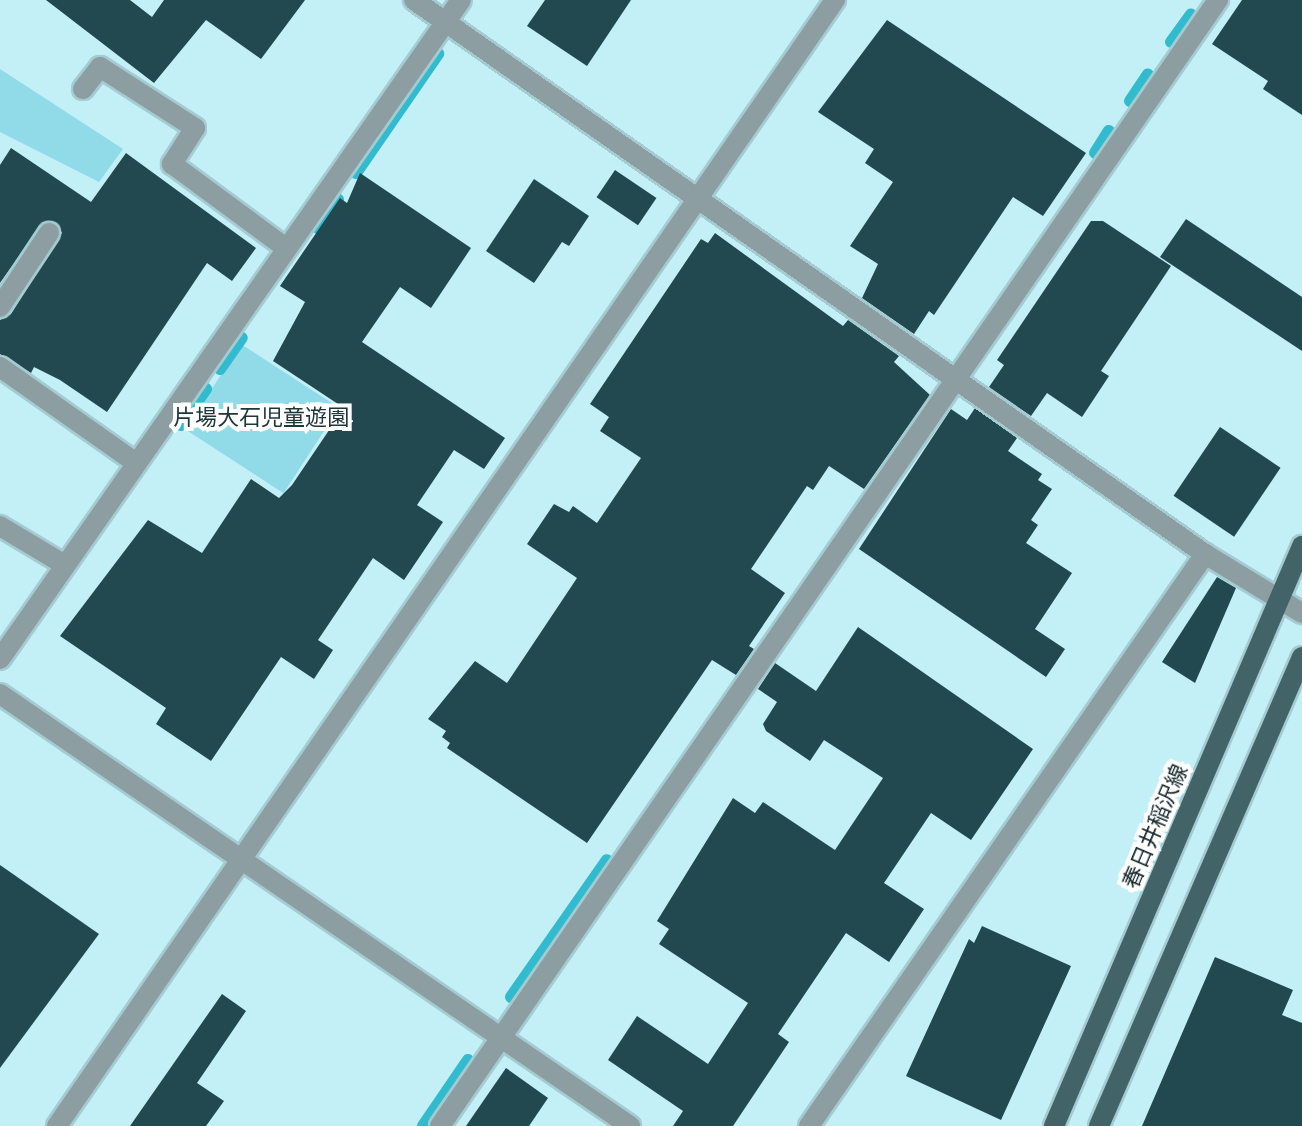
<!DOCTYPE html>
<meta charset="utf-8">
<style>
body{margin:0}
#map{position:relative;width:1302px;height:1126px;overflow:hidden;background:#c3eff7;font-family:"Nunito Sans","Noto Sans JP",sans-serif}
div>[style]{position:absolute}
.green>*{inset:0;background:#91dbe8;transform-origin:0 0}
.stream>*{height:12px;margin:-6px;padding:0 6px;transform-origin:6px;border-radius:6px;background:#32bbce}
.building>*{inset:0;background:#21494f;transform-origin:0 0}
.roads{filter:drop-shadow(2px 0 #a4cbd2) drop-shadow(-2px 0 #a4cbd2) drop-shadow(0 2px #a4cbd2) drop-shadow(0 -2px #a4cbd2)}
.lane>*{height:20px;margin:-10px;padding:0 10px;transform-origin:10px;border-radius:10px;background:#8c9ea1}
.street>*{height:20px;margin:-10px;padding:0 10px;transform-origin:10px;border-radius:10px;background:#8c9ea1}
.primary>*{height:20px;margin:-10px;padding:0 10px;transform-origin:10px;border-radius:10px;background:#426368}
span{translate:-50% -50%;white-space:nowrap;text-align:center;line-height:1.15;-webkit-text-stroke:8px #fff;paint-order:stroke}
.park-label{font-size:22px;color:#20373a}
.street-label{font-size:22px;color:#16272a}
</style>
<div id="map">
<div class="green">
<div style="clip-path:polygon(0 69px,123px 149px,99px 182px,0 132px)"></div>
<div style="left:241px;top:344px;width:117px;height:102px;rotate:33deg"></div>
</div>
<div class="stream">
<div style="left:1171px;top:42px;width:34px;rotate:-54deg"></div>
<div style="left:1130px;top:101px;width:32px;rotate:-56deg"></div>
<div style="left:1095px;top:153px;width:26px;rotate:-58deg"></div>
<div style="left:356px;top:173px;width:145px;rotate:-55.4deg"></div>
<div style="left:318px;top:228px;width:35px;rotate:-55deg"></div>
<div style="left:220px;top:369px;width:38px;rotate:-55deg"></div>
<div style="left:181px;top:425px;width:44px;rotate:-55.2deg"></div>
<div style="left:511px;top:997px;width:167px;rotate:-55deg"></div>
<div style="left:423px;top:1126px;width:80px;rotate:-55.7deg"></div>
</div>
<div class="building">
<div style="clip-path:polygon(46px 0,130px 0,152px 17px,164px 0,305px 0,261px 59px,206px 20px,154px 83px)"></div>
<div style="clip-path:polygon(545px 0,631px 0,587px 66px,527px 26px)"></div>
<div style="clip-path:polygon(1242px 0,1302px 0,1302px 115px,1263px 89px,1268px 81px,1212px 44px)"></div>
<div style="clip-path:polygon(887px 20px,1086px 153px,1043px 216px,1013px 197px,934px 315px,929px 311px,914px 334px,862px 298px,878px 264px,850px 246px,893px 182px,865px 163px,874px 149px,818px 112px)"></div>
<div style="clip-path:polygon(11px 148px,91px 202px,126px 153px,256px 248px,232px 281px,207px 263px,107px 412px,60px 380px,34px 367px,31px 373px,0 354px,0 320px,11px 314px,62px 233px,55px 222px,43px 222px,0 283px,0 165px)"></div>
<div style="left:615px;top:170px;width:50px;height:33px;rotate:34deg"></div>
<div style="clip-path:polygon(360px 173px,471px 248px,431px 308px,400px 287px,362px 342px,505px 438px,484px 469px,454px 450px,417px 505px,443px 522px,404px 580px,373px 558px,318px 640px,333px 650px,314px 679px,281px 657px,211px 761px,156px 724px,166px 708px,60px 636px,148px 520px,202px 553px,251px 479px,279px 498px,292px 485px,344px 408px,273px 361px,305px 302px,280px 286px,340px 198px,347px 203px)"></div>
<div style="clip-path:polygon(534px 179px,589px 216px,569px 246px,562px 242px,534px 283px,486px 251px)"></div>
<div style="clip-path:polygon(1186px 219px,1302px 297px,1302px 351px,1160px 257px)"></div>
<div style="clip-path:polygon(1091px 221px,1103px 221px,1171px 266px,1101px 371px,1109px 376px,1082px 417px,1047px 393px,1031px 416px,989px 387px,1004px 365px,997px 360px)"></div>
<div style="clip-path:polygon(715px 233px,843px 326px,848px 320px,899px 356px,894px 362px,930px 395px,864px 489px,829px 466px,813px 490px,807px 486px,751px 569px,785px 593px,749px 646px,754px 649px,736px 675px,712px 660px,587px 843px,447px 748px,450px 743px,442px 737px,446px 731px,428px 719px,475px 661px,507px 683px,577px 578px,527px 544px,554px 504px,569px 512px,573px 506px,597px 523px,641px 458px,600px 431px,609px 417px,590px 404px,701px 239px,708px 243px)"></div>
<div style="clip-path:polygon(975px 408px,1017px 438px,1008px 451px,1042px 474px,1038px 480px,1052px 489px,1031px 520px,1038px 525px,1026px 543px,1072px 573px,1035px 629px,1065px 649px,1046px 677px,859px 549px,951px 409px,967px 420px)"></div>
<div style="left:1220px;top:427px;width:73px;height:83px;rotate:34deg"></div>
<div style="clip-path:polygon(1217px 577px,1236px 588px,1195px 683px,1162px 662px)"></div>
<div style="clip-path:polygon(858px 627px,1033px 749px,971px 840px,931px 813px,884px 883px,924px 909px,889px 962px,846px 933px,778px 1034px,789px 1042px,733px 1126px,673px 1126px,683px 1111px,608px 1060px,637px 1016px,708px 1064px,748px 1003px,659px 944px,669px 929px,657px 921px,733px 798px,755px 813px,763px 802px,835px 850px,883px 778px,824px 740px,810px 761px,766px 731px,763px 724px,777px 702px,758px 689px,775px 663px,816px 691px)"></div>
<div style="clip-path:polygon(0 865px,99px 934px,0 1068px)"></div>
<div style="clip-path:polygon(982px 926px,1071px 966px,1001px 1120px,906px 1076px,969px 939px,974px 943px)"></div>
<div style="clip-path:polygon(1215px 957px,1293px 990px,1282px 1015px,1302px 1023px,1302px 1126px,1142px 1126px)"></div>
<div style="clip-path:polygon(222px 994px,246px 1011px,197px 1083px,224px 1101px,206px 1126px,130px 1126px)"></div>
<div style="clip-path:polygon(506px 1068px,548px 1098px,529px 1126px,466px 1126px)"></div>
</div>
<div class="roads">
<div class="lane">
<div style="left:83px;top:89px;width:28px;rotate:-52deg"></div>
<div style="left:100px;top:67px;width:113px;rotate:32.7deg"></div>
<div style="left:195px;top:128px;width:43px;rotate:122.6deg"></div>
<div style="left:172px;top:164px;width:142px;rotate:36.4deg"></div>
<div style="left:0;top:307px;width:89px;rotate:-56.5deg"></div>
<div style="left:0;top:526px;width:76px;rotate:31deg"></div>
</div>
<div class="street">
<div style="left:414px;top:0;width:966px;rotate:35.01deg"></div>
<div style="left:1205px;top:554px;width:114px;rotate:31.3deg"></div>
<div style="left:0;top:367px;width:166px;rotate:35.2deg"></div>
<div style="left:0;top:659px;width:804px;rotate:-55.03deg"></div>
<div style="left:0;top:694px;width:764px;rotate:34.44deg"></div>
<div style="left:57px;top:1126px;width:1369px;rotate:-55.36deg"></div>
<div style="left:440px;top:1126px;width:1369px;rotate:-55.36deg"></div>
<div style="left:809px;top:1126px;width:696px;rotate:-55.3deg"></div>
</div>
<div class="primary">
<div style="left:1054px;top:1126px;width:631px;rotate:-66.85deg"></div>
<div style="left:1099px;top:1126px;width:511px;rotate:-66.6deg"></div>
</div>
</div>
<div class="park-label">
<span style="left:261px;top:419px">片場大石児童遊園</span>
</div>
<div class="street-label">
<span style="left:1156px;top:827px;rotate:-67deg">春日井稲沢線</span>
</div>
</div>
